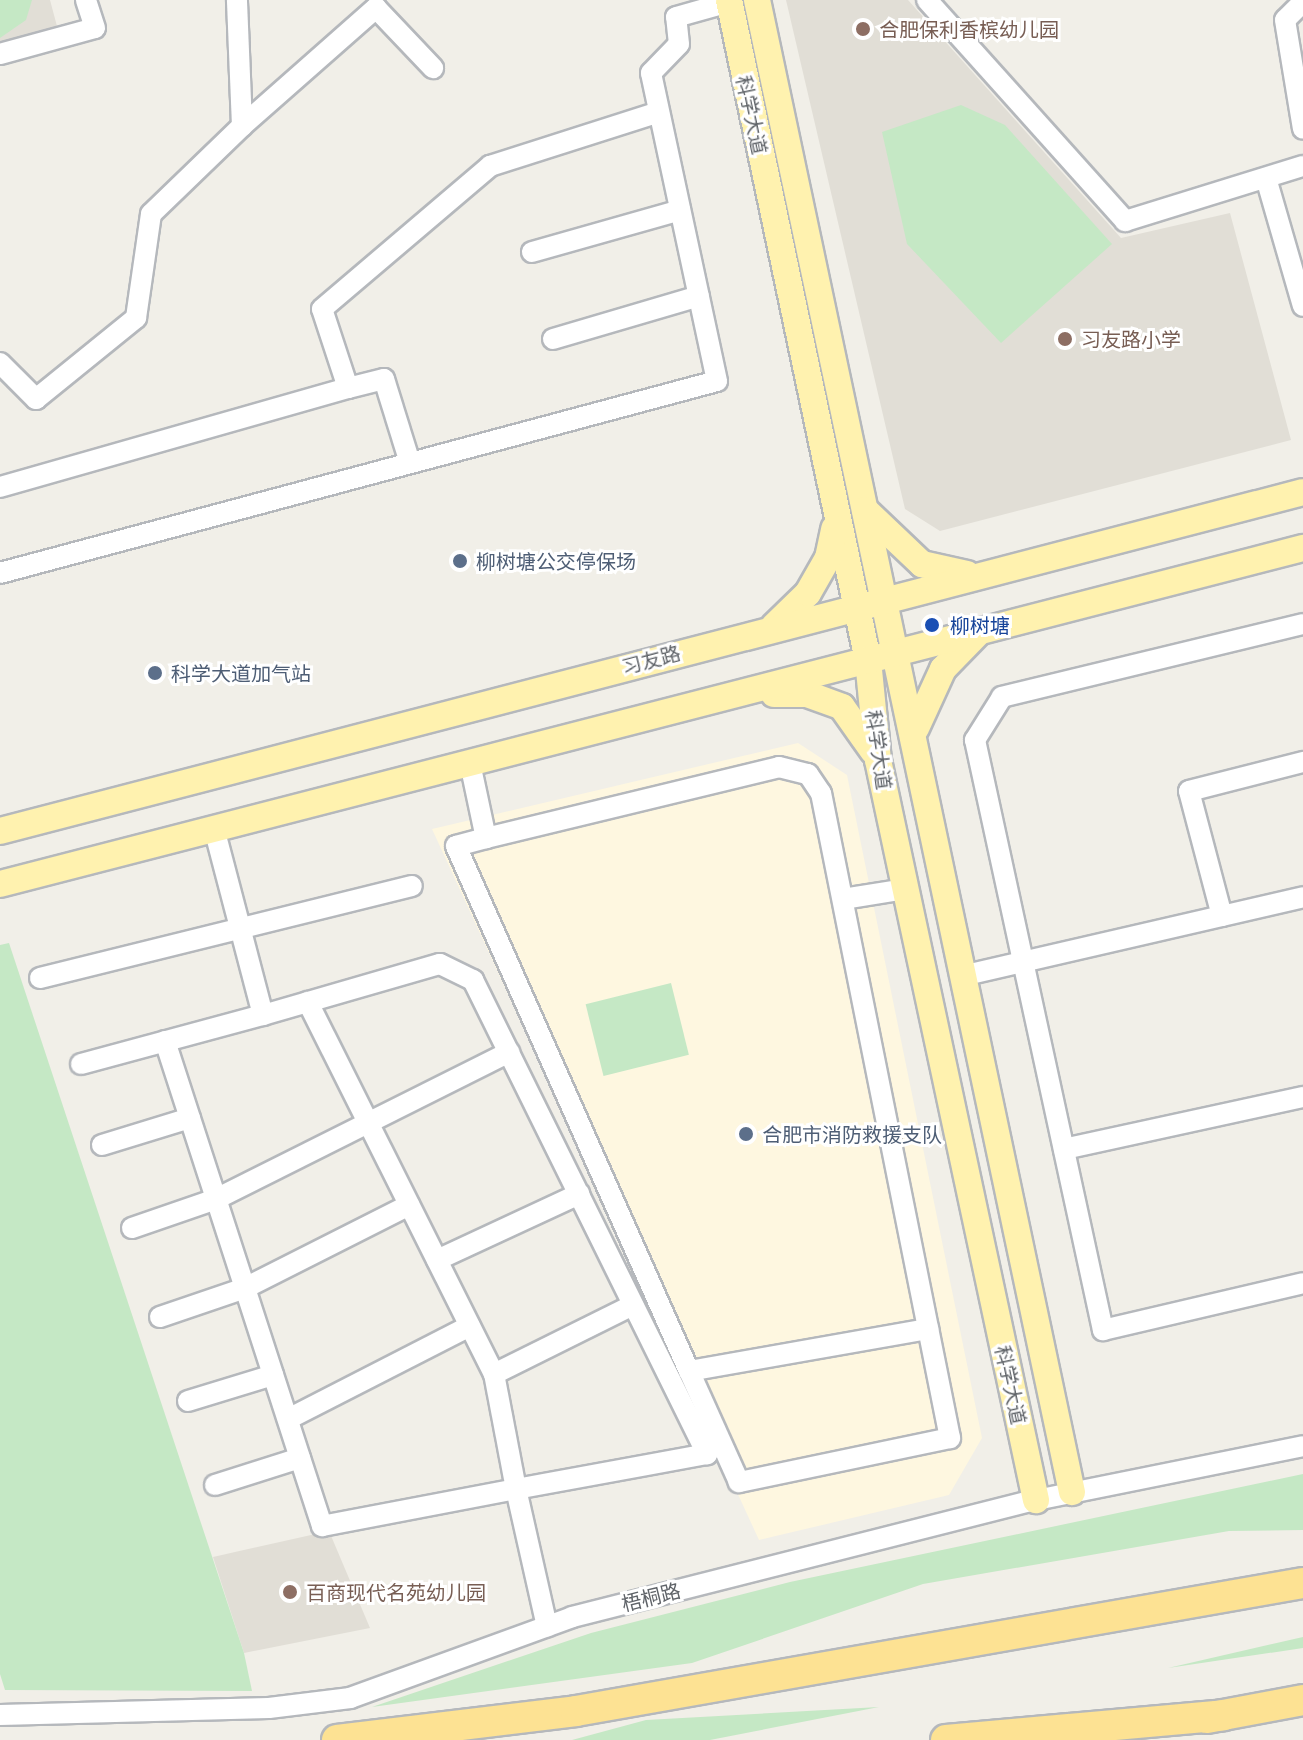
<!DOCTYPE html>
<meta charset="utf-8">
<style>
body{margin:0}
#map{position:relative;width:1303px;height:1740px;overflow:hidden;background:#f1efe8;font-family:Mulish,"Noto Sans SC",sans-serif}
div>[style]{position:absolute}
.commercial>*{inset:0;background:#fef7e0}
.education>*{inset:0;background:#e1ded6}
.green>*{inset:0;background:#c5e8c5;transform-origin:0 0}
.roads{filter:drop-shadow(2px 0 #b5b8bc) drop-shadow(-2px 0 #b5b8bc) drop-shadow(0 2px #b5b8bc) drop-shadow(0 -2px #b5b8bc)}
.minor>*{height:20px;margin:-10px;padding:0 10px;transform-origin:10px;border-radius:10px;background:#fff}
.major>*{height:26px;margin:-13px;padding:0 13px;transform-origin:13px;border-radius:13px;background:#fff2af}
.highway>*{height:30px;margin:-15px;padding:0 15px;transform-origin:15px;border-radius:15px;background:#fde293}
.dots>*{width:22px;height:22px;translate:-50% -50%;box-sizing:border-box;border:4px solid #fff;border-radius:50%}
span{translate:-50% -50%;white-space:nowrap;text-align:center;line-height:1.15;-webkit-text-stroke:6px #fff;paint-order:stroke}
.education-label{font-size:20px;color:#785e54}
.left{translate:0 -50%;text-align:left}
.street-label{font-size:20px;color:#5f6368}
.service-label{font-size:20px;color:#4e5e75}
.transit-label{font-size:20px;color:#164399}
</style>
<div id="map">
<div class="commercial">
<div style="clip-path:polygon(798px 743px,847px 775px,982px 1438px,949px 1495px,759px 1540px,432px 829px)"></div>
</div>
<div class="education">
<div style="clip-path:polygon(0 0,50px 0,58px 30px,0 46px)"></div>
<div style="clip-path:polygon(786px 0,908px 0,1121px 238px,1230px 213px,1291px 440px,940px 531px,905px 509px)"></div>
<div style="clip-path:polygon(329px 1531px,370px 1628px,244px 1653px,213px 1557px)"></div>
</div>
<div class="green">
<div style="clip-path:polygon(0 0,32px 0,26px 20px,0 38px)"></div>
<div style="clip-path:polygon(961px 105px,1005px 125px,1112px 244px,1001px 343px,907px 244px,882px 132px)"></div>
<div style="clip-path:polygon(9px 943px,244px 1653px,252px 1691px,5px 1690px,0 1674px,0 945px)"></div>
<div style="left:671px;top:983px;width:74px;height:88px;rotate:76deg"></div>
<div style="clip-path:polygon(1303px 1474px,1303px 1530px,1229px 1531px,923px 1584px,692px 1663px,372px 1707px,591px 1633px,790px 1582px)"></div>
<div style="clip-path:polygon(1303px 1637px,1303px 1648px,1168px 1668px)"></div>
<div style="clip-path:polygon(879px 1707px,710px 1740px,572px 1740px,646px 1720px)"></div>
</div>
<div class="roads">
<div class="minor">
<div style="left:927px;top:0;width:297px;rotate:48.1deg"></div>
<div style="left:1125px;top:221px;width:186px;rotate:-17.2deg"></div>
<div style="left:1303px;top:2px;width:25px;rotate:135deg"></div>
<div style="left:1285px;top:20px;width:110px;rotate:80.6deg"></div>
<div style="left:0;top:54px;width:98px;rotate:-15.3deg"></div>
<div style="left:95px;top:28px;width:29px;rotate:-108deg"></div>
<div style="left:242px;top:126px;width:179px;rotate:-41.4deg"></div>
<div style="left:376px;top:8px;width:83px;rotate:46.5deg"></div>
<div style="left:1266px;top:178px;width:133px;rotate:73.9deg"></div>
<div style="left:532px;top:252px;width:154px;rotate:-15.8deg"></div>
<div style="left:553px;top:339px;width:152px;rotate:-16.4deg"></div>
<div style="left:0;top:363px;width:51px;rotate:45deg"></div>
<div style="left:36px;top:399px;width:129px;rotate:-39deg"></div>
<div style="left:136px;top:318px;width:105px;rotate:-81.8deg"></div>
<div style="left:151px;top:214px;width:127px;rotate:-44deg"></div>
<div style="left:242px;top:126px;width:126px;rotate:-92.3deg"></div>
<div style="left:348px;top:388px;width:37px;rotate:-14deg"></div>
<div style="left:384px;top:379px;width:88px;rotate:72.8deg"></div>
<div style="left:0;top:487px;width:362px;rotate:-15.9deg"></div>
<div style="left:348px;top:388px;width:83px;rotate:-108.2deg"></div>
<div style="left:322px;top:309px;width:221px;rotate:-40.4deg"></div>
<div style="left:490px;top:166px;width:177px;rotate:-17.7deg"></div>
<div style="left:0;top:573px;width:742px;rotate:-14.99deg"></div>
<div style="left:717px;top:381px;width:315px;rotate:-102.1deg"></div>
<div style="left:651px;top:73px;width:40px;rotate:-46deg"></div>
<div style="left:679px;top:44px;width:27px;rotate:-96deg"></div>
<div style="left:676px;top:17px;width:55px;rotate:-15.8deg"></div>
<div style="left:1303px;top:624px;width:310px;rotate:166.4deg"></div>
<div style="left:1002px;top:697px;width:51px;rotate:122.1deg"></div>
<div style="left:975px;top:740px;width:604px;rotate:77.76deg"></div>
<div style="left:1103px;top:1330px;width:205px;rotate:-13.2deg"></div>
<div style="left:470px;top:763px;width:77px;rotate:78deg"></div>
<div style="left:486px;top:838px;width:301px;rotate:-13.6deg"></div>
<div style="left:779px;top:767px;width:30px;rotate:14deg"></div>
<div style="left:808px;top:774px;width:23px;rotate:56deg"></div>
<div style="left:821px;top:793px;width:658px;rotate:78.69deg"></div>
<div style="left:950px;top:1438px;width:216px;rotate:168.2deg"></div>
<div style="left:739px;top:1482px;width:122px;rotate:-114.2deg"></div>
<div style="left:689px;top:1371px;width:243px;rotate:-10deg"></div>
<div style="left:486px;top:838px;width:31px;rotate:165deg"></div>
<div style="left:456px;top:846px;width:574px;rotate:66.07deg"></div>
<div style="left:843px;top:899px;width:64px;rotate:-9deg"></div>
<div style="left:1222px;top:916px;width:129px;rotate:-104.8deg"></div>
<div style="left:1189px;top:791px;width:118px;rotate:-14.3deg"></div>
<div style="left:966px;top:975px;width:346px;rotate:-13deg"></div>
<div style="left:40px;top:978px;width:383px;rotate:-13.9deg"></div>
<div style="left:263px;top:1015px;width:184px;rotate:-16.1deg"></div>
<div style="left:440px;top:964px;width:37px;rotate:26deg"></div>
<div style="left:473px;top:980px;width:529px;rotate:63.73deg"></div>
<div style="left:707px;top:1454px;width:194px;rotate:169.6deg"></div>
<div style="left:516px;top:1489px;width:141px;rotate:77.3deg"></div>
<div style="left:165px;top:1041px;width:510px;rotate:72.06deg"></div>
<div style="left:322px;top:1526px;width:197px;rotate:-10.8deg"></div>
<div style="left:516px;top:1489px;width:117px;rotate:-100.8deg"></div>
<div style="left:494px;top:1374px;width:416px;rotate:-116.6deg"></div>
<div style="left:81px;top:1064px;width:188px;rotate:-15.1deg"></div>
<div style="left:263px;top:1015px;width:193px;rotate:-104.7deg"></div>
<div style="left:102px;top:1145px;width:92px;rotate:-17.1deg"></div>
<div style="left:1064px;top:1149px;width:245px;rotate:-12.3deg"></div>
<div style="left:132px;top:1228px;width:89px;rotate:-19deg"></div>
<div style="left:216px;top:1199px;width:328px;rotate:-26.6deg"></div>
<div style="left:437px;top:1260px;width:157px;rotate:-24.9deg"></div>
<div style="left:160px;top:1317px;width:90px;rotate:-18.8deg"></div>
<div style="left:245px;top:1288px;width:184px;rotate:-26.8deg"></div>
<div style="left:494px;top:1374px;width:155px;rotate:-26.4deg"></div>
<div style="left:188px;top:1401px;width:89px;rotate:-17deg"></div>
<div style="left:288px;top:1419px;width:204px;rotate:-27.1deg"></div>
<div style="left:215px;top:1485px;width:89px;rotate:-17.6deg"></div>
<div style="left:0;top:1715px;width:269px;rotate:-1.5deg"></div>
<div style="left:269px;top:1708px;width:82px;rotate:-7deg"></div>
<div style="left:350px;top:1698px;width:236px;rotate:-20deg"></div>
<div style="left:572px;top:1617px;width:479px;rotate:-14.2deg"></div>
<div style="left:1036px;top:1500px;width:272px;rotate:-11.4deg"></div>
</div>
<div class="major">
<div style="left:729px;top:0;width:674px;rotate:78.11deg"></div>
<div style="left:868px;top:660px;width:100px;rotate:84.3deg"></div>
<div style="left:878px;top:760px;width:757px;rotate:77.95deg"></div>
<div style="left:757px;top:0;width:1525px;rotate:78.08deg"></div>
<div style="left:865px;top:510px;width:79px;rotate:43.5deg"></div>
<div style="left:922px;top:564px;width:46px;rotate:12.5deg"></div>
<div style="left:774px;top:626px;width:47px;rotate:-44.1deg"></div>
<div style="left:808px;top:593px;width:40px;rotate:-60.3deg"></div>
<div style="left:828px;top:558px;width:30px;rotate:-78deg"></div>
<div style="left:774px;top:694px;width:33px"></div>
<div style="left:807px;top:694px;width:37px;rotate:20deg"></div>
<div style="left:842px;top:707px;width:54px;rotate:54.8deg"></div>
<div style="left:916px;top:728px;width:65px;rotate:-65.4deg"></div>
<div style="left:943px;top:669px;width:52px;rotate:-45.8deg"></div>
<div style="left:0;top:831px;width:1346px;rotate:-14.58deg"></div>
<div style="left:0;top:884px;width:1346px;rotate:-14.46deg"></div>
</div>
<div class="highway">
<div style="left:1207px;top:1718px;width:98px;rotate:-10.6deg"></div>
<div style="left:337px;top:1740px;width:241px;rotate:-6.9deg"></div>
<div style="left:576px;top:1711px;width:738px;rotate:-9.99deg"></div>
<div style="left:946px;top:1740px;width:279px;rotate:-5.1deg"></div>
</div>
</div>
<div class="dots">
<div style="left:863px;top:29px;background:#8d6e63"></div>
<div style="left:1065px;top:339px;background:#8d6e63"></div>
<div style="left:460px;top:561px;background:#5c6f8a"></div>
<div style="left:932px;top:625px;background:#1a4fb4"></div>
<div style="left:155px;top:673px;background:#5c6f8a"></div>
<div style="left:746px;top:1134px;background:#5c6f8a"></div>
<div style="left:290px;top:1592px;background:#8d6e63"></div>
</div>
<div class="education-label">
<span class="left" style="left:879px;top:29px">合肥保利香槟幼儿园</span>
<span class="left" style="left:1081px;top:339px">习友路小学</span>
<span class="left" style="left:306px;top:1592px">百商现代名苑幼儿园</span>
</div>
<div class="street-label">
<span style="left:752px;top:115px;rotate:78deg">科学大道</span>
<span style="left:651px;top:660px;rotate:-15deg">习友路</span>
<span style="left:879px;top:750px;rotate:82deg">科学大道</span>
<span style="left:1011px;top:1385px;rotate:78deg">科学大道</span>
<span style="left:651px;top:1597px;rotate:-14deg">梧桐路</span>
</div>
<div class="service-label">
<span class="left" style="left:476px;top:561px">柳树塘公交停保场</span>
<span class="left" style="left:171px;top:673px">科学大道加气站</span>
<span class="left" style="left:762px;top:1134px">合肥市消防救援支队</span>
</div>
<div class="transit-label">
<span class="left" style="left:950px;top:625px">柳树塘</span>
</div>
</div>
